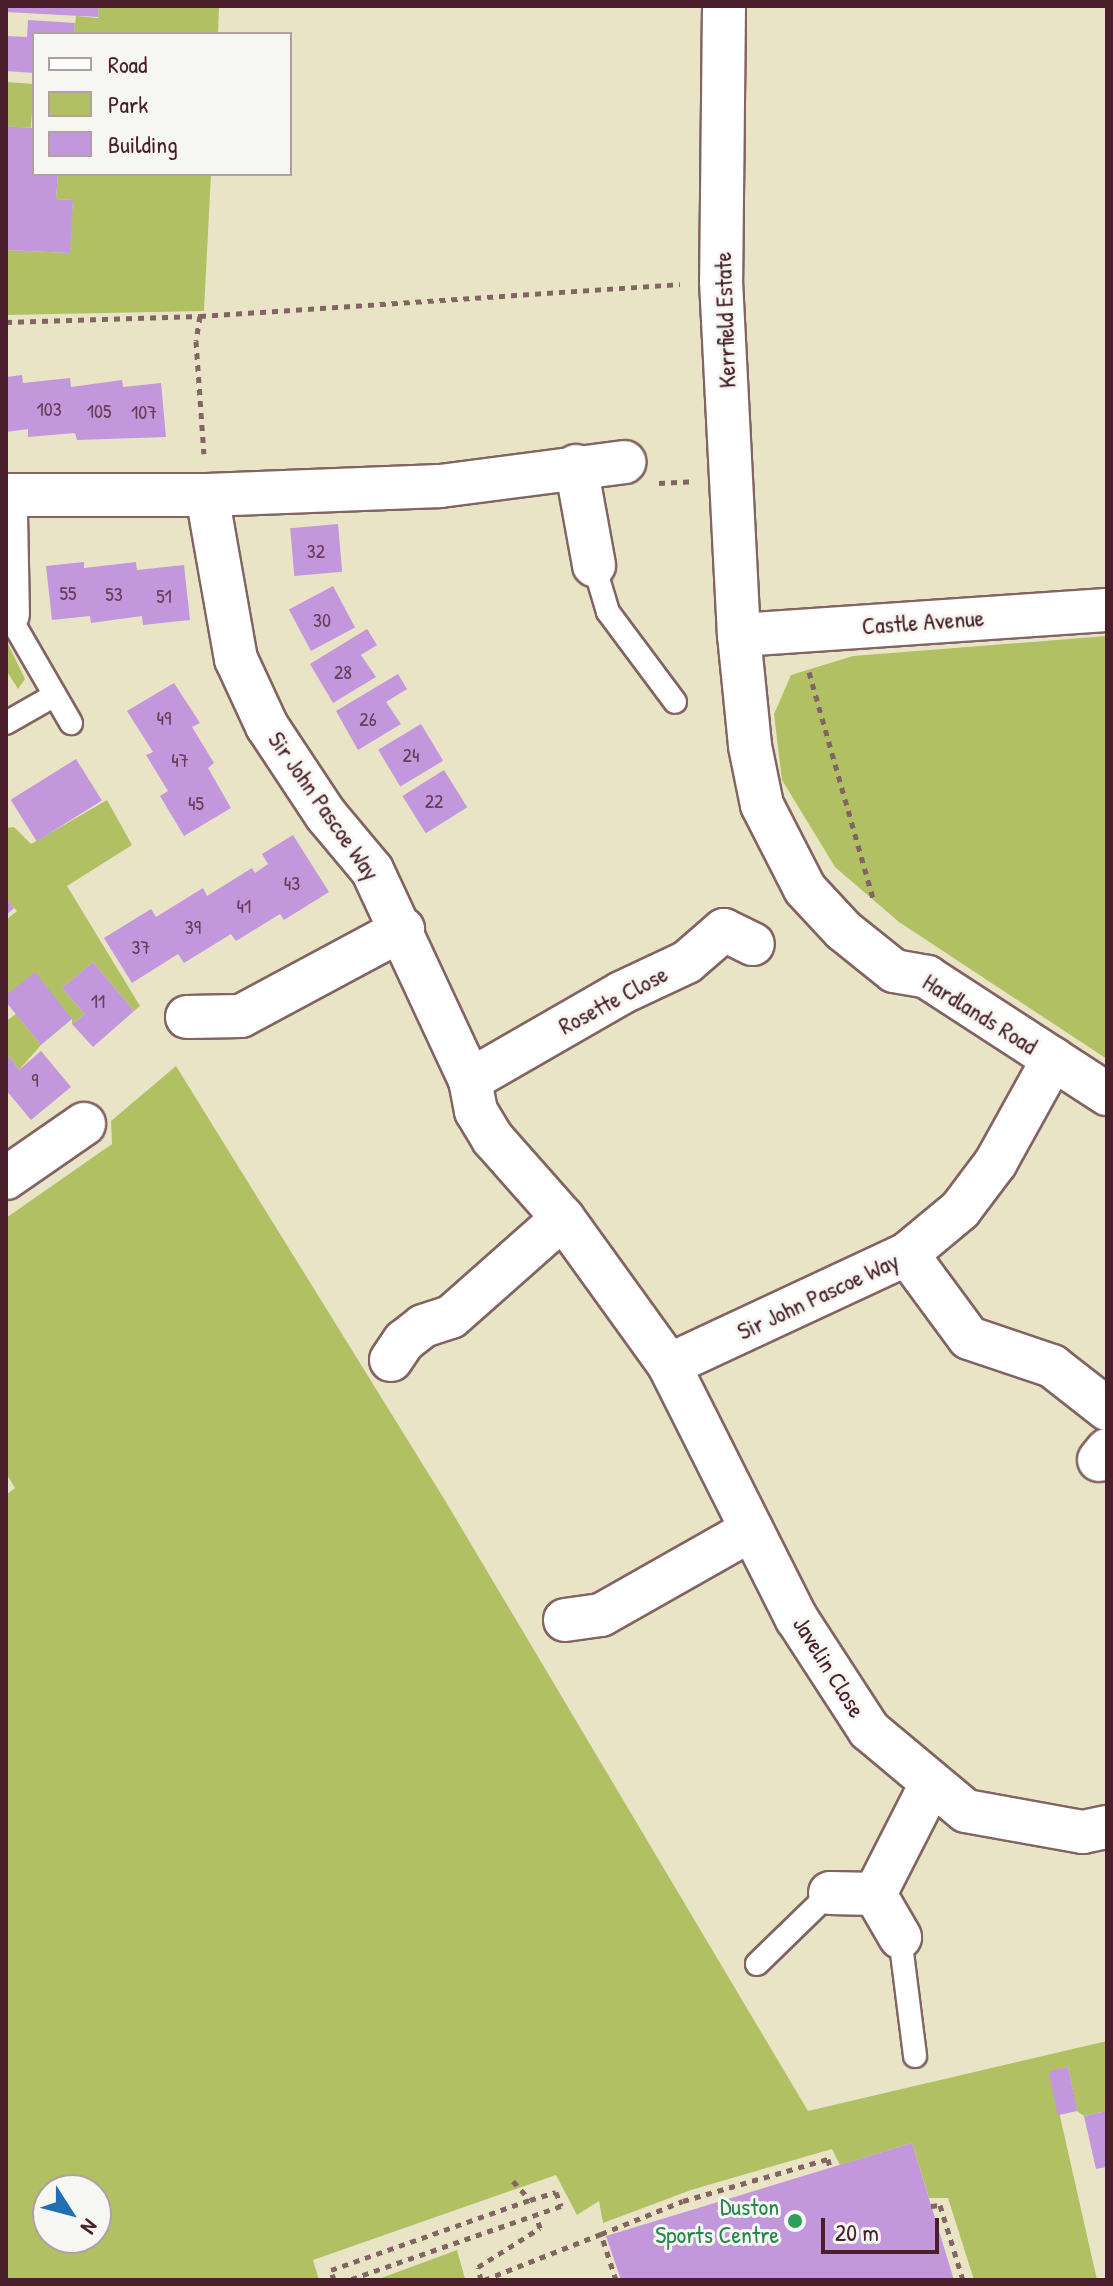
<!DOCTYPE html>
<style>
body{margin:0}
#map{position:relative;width:1113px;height:2286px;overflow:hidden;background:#eae4c7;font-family:"Patrick Hand",sans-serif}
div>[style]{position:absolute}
.green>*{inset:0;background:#b1c063;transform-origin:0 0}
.building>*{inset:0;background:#c297dc;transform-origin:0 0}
.path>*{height:5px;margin-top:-2.5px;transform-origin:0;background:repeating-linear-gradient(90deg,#826462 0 6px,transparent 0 12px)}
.roads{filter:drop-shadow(2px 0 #826462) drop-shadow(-2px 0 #826462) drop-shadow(0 2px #826462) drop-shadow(0 -2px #826462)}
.lane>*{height:22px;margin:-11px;padding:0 11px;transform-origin:11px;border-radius:11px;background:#fff}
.street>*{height:42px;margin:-21px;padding:0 21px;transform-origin:21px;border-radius:21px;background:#fff}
.dots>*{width:22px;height:22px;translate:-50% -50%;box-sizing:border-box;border:4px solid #f6f6f2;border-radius:50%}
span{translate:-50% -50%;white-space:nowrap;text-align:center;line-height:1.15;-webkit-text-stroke:6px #f6f6f2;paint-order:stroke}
.number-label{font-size:20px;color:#683d57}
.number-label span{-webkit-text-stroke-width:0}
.street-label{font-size:24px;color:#4a1f2b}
.leisure-label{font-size:24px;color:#27864d}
.right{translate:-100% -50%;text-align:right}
.frame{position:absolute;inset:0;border:8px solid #4a1f2b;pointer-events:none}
.legend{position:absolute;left:32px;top:32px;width:260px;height:144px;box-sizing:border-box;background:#f6f6f2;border:2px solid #b1a0a2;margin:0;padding:10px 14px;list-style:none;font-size:24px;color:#4a1f2b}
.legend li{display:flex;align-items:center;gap:16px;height:40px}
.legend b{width:40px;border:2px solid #b1a0a2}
.north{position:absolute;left:32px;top:2174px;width:80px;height:80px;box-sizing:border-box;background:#f6f6f2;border:2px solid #b1a0a2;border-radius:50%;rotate:126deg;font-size:22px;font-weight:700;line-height:32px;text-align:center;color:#4a1f2b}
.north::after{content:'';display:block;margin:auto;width:28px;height:36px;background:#1f6fb2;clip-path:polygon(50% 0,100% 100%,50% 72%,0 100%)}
.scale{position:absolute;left:821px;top:2218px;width:118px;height:36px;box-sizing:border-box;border:4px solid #4a1f2b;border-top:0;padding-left:10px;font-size:24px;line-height:28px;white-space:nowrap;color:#4a1f2b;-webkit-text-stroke:6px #f6f6f2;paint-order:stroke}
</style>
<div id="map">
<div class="green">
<div style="clip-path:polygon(99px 6px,219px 6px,218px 34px,74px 34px,76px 16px,98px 18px)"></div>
<div style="left:6px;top:82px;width:28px;height:44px;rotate:4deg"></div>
<div style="clip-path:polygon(58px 174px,211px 174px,204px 311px,6px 315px,6px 250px,69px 253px,73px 200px,56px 199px)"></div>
<div style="clip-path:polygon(1107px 636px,1107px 1059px,899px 922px,835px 867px,782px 780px,774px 714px,791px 675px,853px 656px)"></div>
<div style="clip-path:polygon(6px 640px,25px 679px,18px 689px,6px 670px)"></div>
<div style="clip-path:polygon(107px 800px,132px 845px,67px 886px,140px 1006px,134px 1011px,93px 962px,62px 988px,85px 1014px,72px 1024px,72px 1019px,6px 995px,6px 920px,17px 911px,6px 899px,6px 828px,14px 827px,31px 844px)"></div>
<div style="clip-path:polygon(16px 1014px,41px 1045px,19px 1070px,10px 1057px,6px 1060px,6px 1021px)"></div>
<div style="clip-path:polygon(evenodd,176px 1066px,446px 1502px,808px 2111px,1107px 2041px,1107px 2111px,1084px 2116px,1077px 2111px,1068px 2067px,1050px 2072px,1097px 2280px,974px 2280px,948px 2198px,929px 2198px,912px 2143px,840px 2165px,832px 2149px,691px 2190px,603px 2223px,599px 2201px,577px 2215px,556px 2175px,313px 2260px,319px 2280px,6px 2280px,6px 1495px,15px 1488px,6px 1473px,6px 1218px,112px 1144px,111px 1121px,176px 1066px,48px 2190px,96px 2190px,96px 2238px,48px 2238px,48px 2190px)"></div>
<div style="clip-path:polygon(457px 2250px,465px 2279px,461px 2280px,376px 2280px)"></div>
</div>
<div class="building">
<div style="clip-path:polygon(6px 6px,99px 6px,98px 17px,6px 12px)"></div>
<div style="clip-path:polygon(28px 20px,75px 23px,74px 34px,34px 34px,34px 73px,6px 71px,6px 36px,27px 37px)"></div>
<div style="clip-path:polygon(6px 126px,34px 128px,34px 174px,58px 174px,56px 199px,73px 200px,70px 253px,6px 250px)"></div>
<div style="clip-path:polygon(22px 375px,23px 383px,70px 378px,71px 387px,122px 380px,123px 387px,161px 383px,166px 437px,77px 440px,75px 433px,28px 437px,28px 429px,6px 432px,6px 377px)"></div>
<div style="left:338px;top:524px;width:48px;height:48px;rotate:85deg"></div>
<div style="clip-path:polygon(84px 562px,84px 568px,136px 562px,137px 570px,184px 565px,190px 620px,143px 625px,142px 616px,91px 623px,90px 616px,52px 620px,46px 566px)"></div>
<div style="left:333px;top:586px;width:47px;height:50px;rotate:62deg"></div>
<div style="clip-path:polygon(367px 629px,377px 645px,361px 655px,376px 677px,333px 703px,310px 664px)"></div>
<div style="clip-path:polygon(398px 674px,407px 689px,386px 702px,401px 724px,358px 750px,336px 711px)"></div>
<div style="clip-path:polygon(174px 683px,200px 723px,192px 727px,214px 763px,208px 768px,231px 808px,184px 836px,160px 796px,168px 791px,146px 755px,153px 752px,127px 711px)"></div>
<div style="left:421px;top:724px;width:43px;height:50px;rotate:59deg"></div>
<div style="left:76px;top:759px;width:49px;height:77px;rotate:58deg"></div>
<div style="left:444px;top:770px;width:44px;height:49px;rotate:58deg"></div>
<div style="clip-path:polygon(293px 835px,329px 892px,284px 920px,280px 914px,236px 941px,231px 934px,184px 963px,178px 954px,132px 983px,104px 938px,151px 909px,156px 917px,203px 888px,207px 896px,252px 868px,255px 873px,268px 864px,262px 854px)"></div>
<div style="clip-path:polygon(6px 899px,14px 908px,6px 915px)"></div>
<div style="clip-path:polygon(93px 962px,134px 1011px,93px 1047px,72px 1024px,85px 1014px,62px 988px)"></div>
<div style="clip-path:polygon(35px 972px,72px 1019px,41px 1045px,6px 1002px,6px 995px)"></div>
<div style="clip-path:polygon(41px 1051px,71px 1087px,31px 1120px,6px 1090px,6px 1060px,10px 1057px,19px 1070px)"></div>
<div style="left:1068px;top:2067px;width:45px;height:20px;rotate:78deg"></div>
<div style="clip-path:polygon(1107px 2111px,1107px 2167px,1096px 2169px,1084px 2116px)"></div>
<div style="clip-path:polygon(912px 2143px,954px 2280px,621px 2280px,606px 2236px)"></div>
</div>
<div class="path">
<div style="left:200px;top:316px;width:25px;rotate:99deg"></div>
<div style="left:196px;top:341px;width:113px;rotate:86deg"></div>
<div style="left:6px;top:322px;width:194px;rotate:-1.8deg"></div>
<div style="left:200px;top:316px;width:481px;rotate:-3.8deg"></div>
<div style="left:659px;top:483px;width:34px;rotate:-3deg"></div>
<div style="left:809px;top:672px;width:238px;rotate:74.2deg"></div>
<div style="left:513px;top:2181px;width:25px;rotate:48deg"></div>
<div style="left:931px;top:2206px;width:9px;rotate:-6deg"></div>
<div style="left:940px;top:2205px;width:78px;rotate:73deg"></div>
<div style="left:334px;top:2280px;width:10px;rotate:-107deg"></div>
<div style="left:331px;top:2270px;width:211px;rotate:-19.4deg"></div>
<div style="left:530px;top:2200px;width:27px;rotate:-17deg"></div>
<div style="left:556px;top:2192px;width:15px;rotate:70deg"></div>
<div style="left:561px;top:2206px;width:225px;rotate:160.8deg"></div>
<div style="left:481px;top:2280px;width:13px;rotate:-103deg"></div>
<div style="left:478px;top:2267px;width:73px;rotate:-32.2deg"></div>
<div style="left:540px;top:2228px;width:13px;rotate:-108deg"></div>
<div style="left:484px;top:2280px;width:126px;rotate:-21.5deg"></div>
<div style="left:616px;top:2280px;width:48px;rotate:-108.1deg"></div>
<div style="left:601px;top:2234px;width:88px;rotate:-21.9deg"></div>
<div style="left:683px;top:2201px;width:151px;rotate:-16.2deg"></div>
<div style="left:828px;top:2159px;width:9px;rotate:77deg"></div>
</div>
<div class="roads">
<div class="lane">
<div style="left:594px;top:565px;width:49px;rotate:73.4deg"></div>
<div style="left:608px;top:612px;width:112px;rotate:53.3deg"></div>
<div style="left:8px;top:614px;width:126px;rotate:60deg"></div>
<div style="left:6px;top:723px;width:56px;rotate:-29.7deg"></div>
<div style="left:900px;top:1937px;width:120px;rotate:82.8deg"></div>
<div style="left:757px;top:1964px;width:102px;rotate:-44.2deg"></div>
</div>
<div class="street">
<div style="left:724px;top:6px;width:275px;rotate:90.6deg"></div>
<div style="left:721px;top:281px;width:354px;rotate:87.1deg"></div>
<div style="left:739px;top:635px;width:112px;rotate:84.3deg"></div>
<div style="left:750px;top:746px;width:60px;rotate:78.5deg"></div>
<div style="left:762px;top:805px;width:94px;rotate:62.9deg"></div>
<div style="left:805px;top:889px;width:56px;rotate:47.2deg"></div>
<div style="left:843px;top:930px;width:65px;rotate:38.8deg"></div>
<div style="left:894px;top:971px;width:34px;rotate:10deg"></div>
<div style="left:927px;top:977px;width:215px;rotate:33deg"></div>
<div style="left:576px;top:466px;width:101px;rotate:79.7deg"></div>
<div style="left:6px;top:495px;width:201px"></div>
<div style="left:207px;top:495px;width:233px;rotate:-2.2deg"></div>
<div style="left:440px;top:486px;width:186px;rotate:-7.4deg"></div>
<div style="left:207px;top:495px;width:167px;rotate:80deg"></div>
<div style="left:236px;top:659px;width:74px;rotate:65.2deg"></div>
<div style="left:267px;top:726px;width:107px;rotate:56.5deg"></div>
<div style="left:326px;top:815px;width:72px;rotate:50.1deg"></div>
<div style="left:372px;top:870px;width:232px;rotate:65deg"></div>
<div style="left:470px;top:1080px;width:32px;rotate:79deg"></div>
<div style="left:476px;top:1111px;width:33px;rotate:59deg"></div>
<div style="left:493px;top:1139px;width:106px;rotate:48.5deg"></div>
<div style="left:563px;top:1218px;width:181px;rotate:54.2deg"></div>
<div style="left:669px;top:1365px;width:284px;rotate:63.3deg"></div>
<div style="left:797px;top:1619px;width:132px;rotate:57deg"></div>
<div style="left:869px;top:1730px;width:126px;rotate:39.9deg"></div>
<div style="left:966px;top:1811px;width:119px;rotate:10.2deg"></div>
<div style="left:1083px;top:1832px;width:25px;rotate:-12deg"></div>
<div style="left:6px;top:513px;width:101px;rotate:88.9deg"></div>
<div style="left:739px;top:635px;width:369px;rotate:-3.9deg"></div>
<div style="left:187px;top:1017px;width:54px;rotate:-1.1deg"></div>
<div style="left:241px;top:1016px;width:184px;rotate:-28.2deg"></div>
<div style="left:470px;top:1080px;width:174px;rotate:-29.9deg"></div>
<div style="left:621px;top:993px;width:73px;rotate:-25.2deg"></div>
<div style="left:687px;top:962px;width:49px;rotate:-40.9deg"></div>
<div style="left:724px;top:930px;width:32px;rotate:26deg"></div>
<div style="left:6px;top:1178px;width:95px;rotate:-34.7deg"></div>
<div style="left:907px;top:1254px;width:104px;rotate:53.6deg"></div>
<div style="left:969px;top:1338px;width:88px;rotate:18.6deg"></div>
<div style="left:1052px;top:1366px;width:70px;rotate:38deg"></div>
<div style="left:391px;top:1360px;width:23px;rotate:-56deg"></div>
<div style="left:404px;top:1341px;width:24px;rotate:-38deg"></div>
<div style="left:423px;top:1326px;width:29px;rotate:-18deg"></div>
<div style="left:451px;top:1317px;width:149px;rotate:-41.5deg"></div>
<div style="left:669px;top:1365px;width:263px;rotate:-25deg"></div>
<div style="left:907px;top:1254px;width:69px;rotate:-39.7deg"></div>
<div style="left:960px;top:1210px;width:60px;rotate:-53.1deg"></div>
<div style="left:996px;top:1162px;width:118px;rotate:-61deg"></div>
<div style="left:1099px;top:1460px;width:13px;rotate:-51deg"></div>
<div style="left:565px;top:1620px;width:36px;rotate:-8deg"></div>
<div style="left:601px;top:1615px;width:172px;rotate:-29.5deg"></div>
<div style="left:830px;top:1893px;width:45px;rotate:1.3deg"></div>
<div style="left:875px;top:1894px;width:123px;rotate:-63deg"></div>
<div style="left:875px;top:1894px;width:50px;rotate:59.8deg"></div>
</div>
</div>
<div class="dots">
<div style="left:795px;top:2221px;background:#2e9e5b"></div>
</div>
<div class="number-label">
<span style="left:49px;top:408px">103</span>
<span style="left:99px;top:410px">105</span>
<span style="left:144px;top:411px">107</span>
<span style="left:316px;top:550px">32</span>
<span style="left:68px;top:592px">55</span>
<span style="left:114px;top:593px">53</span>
<span style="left:164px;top:595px">51</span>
<span style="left:322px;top:619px">30</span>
<span style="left:343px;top:671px">28</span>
<span style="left:164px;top:717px">49</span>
<span style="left:368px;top:718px">26</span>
<span style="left:411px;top:754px">24</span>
<span style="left:180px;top:759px">47</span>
<span style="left:434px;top:800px">22</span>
<span style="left:196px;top:802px">45</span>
<span style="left:292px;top:882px">43</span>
<span style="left:244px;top:905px">41</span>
<span style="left:193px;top:926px">39</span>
<span style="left:141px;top:946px">37</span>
<span style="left:98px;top:1000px">11</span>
<span style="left:35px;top:1079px">9</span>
</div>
<div class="street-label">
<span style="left:725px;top:320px;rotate:-92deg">Kerrfield Estate</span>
<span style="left:923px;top:622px;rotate:-4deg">Castle Avenue</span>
<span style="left:324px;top:806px;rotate:55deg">Sir John Pascoe Way</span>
<span style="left:613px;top:1000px;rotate:-28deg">Rosette Close</span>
<span style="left:980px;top:1014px;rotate:32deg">Hardlands Road</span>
<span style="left:818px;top:1296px;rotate:-25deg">Sir John Pascoe Way</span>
<span style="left:829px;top:1667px;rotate:58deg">Javelin Close</span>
</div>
<div class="leisure-label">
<span class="right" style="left:779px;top:2221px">Duston<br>Sports Centre</span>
</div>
<div class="frame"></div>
<ul class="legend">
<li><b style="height:10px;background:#fff"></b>Road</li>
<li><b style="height:22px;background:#b1c063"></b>Park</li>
<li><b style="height:22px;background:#c297dc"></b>Building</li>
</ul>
<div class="north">N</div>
<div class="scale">20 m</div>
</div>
